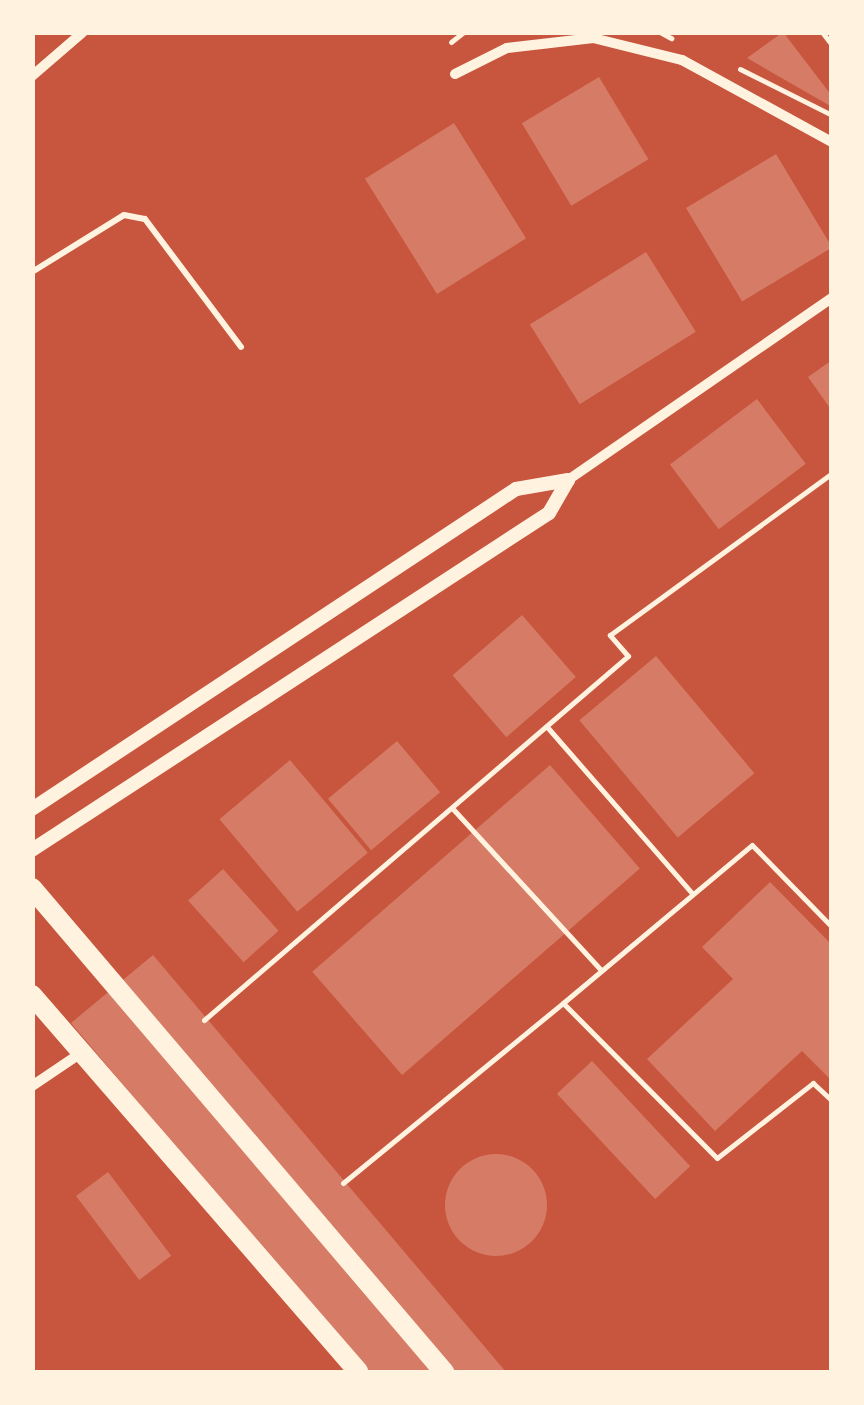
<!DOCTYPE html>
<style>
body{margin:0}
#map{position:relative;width:864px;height:1405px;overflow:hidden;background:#c8553d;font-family:Roboto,sans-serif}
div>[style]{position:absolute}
.building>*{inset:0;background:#d67c66;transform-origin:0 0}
.round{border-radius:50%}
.path>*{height:5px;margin:-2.5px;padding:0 2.5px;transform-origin:2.5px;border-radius:2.5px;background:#fff3e0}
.service>*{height:6px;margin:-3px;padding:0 3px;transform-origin:3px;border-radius:3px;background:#fff3e0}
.minor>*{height:10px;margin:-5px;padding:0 5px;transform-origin:5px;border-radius:5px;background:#fff3e0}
.tertiary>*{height:14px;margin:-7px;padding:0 7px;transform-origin:7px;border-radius:7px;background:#fff3e0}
.trunk>*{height:20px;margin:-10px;padding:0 10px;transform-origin:10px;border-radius:10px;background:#fff3e0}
span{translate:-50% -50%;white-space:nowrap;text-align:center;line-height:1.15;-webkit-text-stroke:9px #fff3e0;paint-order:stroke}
.frame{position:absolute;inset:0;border:35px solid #fff3e0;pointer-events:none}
</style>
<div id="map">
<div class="building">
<div style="clip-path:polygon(783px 32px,832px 96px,832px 107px,747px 58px)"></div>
<div style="left:599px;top:77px;width:96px;height:90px;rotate:59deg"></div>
<div style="left:454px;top:123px;width:136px;height:105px;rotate:58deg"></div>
<div style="left:776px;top:154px;width:109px;height:105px;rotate:59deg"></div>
<div style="left:646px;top:252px;width:94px;height:137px;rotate:58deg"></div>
<div style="clip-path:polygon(832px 360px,832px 411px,808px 377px)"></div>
<div style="left:757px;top:399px;width:81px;height:109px;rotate:53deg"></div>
<div style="left:522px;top:615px;width:82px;height:92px;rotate:49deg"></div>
<div style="left:656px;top:656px;width:153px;height:100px;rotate:50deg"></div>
<div style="left:397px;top:741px;width:67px;height:90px;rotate:50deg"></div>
<div style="left:290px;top:760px;width:121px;height:92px;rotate:50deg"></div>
<div style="left:550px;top:765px;width:137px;height:315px;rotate:49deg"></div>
<div style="left:223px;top:869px;width:83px;height:47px;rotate:48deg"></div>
<div style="clip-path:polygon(770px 882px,832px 945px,832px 1081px,802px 1051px,715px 1131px,647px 1059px,733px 979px,702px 947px)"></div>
<div style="clip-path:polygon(153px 955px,506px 1372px,366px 1372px,71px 1023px)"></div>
<div style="left:592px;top:1061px;width:144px;height:48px;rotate:47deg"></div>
<div class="round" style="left:445px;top:1154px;width:102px;height:102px"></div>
<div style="left:108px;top:1172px;width:105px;height:40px;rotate:53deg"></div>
</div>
<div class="path">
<div style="left:660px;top:32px;width:13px;rotate:29deg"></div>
<div style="left:822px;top:32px;width:16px;rotate:52deg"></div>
<div style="left:451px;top:42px;width:16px;rotate:-38deg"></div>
<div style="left:740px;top:69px;width:103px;rotate:26.6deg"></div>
<div style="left:548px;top:728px;width:219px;rotate:48.9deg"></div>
<div style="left:453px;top:809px;width:219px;rotate:47.4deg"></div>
<div style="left:563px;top:1003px;width:246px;rotate:-39.9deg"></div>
<div style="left:752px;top:845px;width:115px;rotate:45.7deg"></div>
<div style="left:204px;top:1020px;width:559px;rotate:-40.65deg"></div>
<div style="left:628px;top:656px;width:28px;rotate:-131deg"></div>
<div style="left:610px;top:635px;width:275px;rotate:-36.1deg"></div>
<div style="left:343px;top:1183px;width:284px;rotate:-39.3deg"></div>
<div style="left:563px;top:1003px;width:218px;rotate:45.2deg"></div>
<div style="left:717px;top:1158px;width:122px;rotate:-38deg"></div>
<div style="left:813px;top:1083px;width:26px;rotate:43deg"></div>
</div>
<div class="service">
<div style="left:32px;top:272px;width:108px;rotate:-31.8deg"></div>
<div style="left:124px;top:215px;width:21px;rotate:11deg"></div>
<div style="left:145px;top:219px;width:160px;rotate:53.1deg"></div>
</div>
<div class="minor">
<div style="left:455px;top:74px;width:58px;rotate:-26.6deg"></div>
<div style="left:507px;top:48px;width:87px;rotate:-6.6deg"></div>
<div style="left:593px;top:38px;width:92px;rotate:13.9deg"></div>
<div style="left:682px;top:60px;width:171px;rotate:28.7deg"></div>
<div style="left:32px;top:76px;width:67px;rotate:-40.8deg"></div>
<div style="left:568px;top:480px;width:321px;rotate:-34.6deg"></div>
<div style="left:32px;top:1086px;width:59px;rotate:-34deg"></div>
</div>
<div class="tertiary">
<div style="left:32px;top:809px;width:580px;rotate:-33.47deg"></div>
<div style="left:516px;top:489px;width:53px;rotate:-9.8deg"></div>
<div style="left:32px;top:850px;width:617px;rotate:-33.1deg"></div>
<div style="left:549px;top:513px;width:38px;rotate:-60deg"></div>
</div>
<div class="trunk">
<div style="left:32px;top:888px;width:636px;rotate:49.59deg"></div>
<div style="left:32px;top:995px;width:498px;rotate:49.1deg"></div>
</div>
<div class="frame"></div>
</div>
